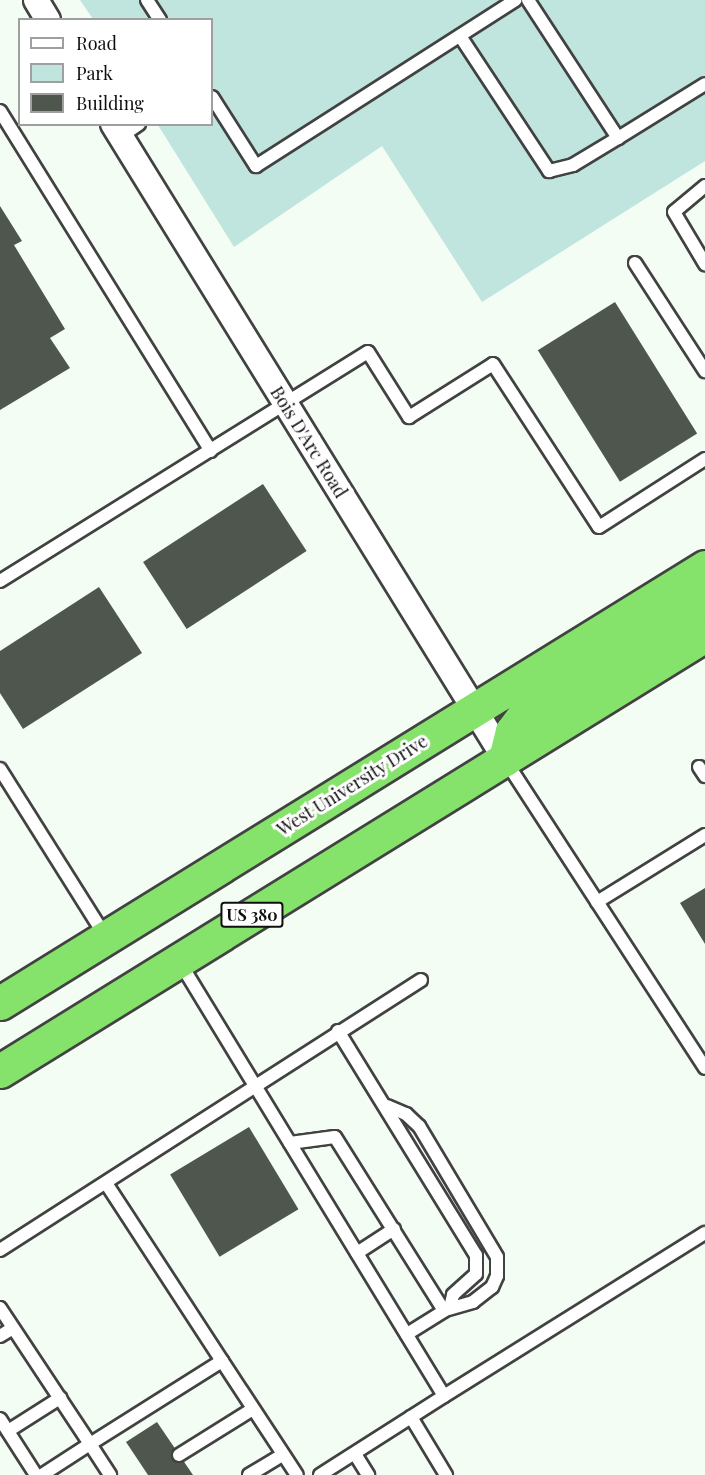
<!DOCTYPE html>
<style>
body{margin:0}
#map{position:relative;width:705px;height:1475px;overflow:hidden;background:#f3fdf4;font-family:"Playfair Display",serif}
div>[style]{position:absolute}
.green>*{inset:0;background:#bfe5de}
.building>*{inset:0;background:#4f564d;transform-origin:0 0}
.roads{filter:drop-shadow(2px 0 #424242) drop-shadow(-2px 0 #424242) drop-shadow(0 2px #424242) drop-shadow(0 -2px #424242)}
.lane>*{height:12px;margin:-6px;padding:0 6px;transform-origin:6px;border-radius:6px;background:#fff}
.street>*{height:24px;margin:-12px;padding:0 12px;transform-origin:12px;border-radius:12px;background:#fff}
.highway>*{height:33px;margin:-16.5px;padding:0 16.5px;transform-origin:16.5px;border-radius:16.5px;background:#85e36b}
span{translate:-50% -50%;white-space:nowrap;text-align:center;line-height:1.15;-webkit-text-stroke:6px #fff;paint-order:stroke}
.shield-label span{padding:2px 4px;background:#fff;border:2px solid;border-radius:4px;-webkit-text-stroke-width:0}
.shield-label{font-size:16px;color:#0f0f0f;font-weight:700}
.street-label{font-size:18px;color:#0f0f0f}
.legend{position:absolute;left:18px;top:18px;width:195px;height:108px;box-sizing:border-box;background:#fff;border:2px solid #9f9f9f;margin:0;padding:8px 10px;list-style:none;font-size:18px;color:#0f0f0f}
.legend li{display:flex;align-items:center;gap:12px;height:30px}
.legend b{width:30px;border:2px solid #9f9f9f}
</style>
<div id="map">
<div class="green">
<div style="clip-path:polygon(80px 0,705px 0,705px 161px,482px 302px,382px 146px,234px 247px,158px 125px,212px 124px,212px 20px,93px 19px)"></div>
</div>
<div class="building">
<div style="clip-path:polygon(0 206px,22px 241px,14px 245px,65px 329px,50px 338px,70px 368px,0 410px)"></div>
<div style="left:615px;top:302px;width:155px;height:91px;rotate:58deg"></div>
<div style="left:263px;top:484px;width:80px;height:143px;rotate:57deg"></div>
<div style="clip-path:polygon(99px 587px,142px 653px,23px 729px,0 693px,0 651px)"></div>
<div style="clip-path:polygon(705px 888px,705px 944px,680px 903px)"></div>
<div style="left:249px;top:1127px;width:96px;height:92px;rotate:59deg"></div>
<div style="clip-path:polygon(157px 1422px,193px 1475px,148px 1475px,126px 1442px)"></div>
</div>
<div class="roads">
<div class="lane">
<div style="left:147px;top:0;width:24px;rotate:57deg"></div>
<div style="left:528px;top:0;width:165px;rotate:56.9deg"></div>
<div style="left:618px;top:138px;width:102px;rotate:-31.8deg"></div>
<div style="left:460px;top:36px;width:162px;rotate:56.6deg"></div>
<div style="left:549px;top:171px;width:25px;rotate:-14deg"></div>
<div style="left:573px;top:165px;width:52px;rotate:-31deg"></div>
<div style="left:212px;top:97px;width:82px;rotate:57.5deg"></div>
<div style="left:256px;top:166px;width:308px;rotate:-32.6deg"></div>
<div style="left:0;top:111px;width:400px;rotate:58.2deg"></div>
<div style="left:120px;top:137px;width:23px;rotate:-34deg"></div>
<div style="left:705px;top:186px;width:40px;rotate:140deg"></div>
<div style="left:674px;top:212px;width:61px;rotate:59.2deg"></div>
<div style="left:635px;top:263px;width:129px;rotate:57.1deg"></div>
<div style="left:0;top:581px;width:433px;rotate:-31.9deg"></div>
<div style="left:368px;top:352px;width:77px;rotate:57.8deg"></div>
<div style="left:409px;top:417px;width:99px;rotate:-32.2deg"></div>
<div style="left:493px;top:364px;width:194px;rotate:57deg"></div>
<div style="left:599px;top:527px;width:126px;rotate:-32.7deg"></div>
<div style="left:505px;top:760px;width:367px;rotate:57deg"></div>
<div style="left:699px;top:767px;width:11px;rotate:56deg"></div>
<div style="left:0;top:769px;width:199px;rotate:57.8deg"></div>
<div style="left:597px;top:902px;width:127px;rotate:-31.8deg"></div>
<div style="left:179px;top:961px;width:509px;rotate:58.65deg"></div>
<div style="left:444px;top:1396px;width:147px;rotate:147.5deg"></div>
<div style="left:338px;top:1031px;width:263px;rotate:58.4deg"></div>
<div style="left:476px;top:1255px;width:19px;rotate:90deg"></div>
<div style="left:476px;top:1274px;width:31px;rotate:138deg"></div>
<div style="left:453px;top:1295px;width:13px;rotate:103deg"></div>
<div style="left:387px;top:1106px;width:21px;rotate:23deg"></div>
<div style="left:406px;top:1114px;width:18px;rotate:43deg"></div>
<div style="left:419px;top:1126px;width:152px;rotate:59.2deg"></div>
<div style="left:497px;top:1257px;width:19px;rotate:90deg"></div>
<div style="left:497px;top:1276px;width:12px;rotate:114deg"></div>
<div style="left:492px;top:1287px;width:24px;rotate:142deg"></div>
<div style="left:473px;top:1302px;width:29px;rotate:164deg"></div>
<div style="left:290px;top:1143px;width:45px;rotate:-7.6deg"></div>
<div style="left:335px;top:1137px;width:205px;rotate:57.9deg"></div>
<div style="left:444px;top:1311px;width:44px;rotate:148.1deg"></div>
<div style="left:0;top:1250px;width:500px;rotate:-32.67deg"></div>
<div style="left:357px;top:1253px;width:44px;rotate:-33deg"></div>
<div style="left:0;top:1308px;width:163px;rotate:56.5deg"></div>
<div style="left:90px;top:1444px;width:156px;rotate:-32.2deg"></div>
<div style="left:222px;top:1361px;width:212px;rotate:-123.1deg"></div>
<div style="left:0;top:1336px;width:15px;rotate:-32deg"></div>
<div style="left:222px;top:1361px;width:136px;rotate:56.7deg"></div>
<div style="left:444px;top:1396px;width:308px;rotate:-32deg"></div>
<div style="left:411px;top:1417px;width:68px;rotate:58.9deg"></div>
<div style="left:0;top:1419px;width:67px;rotate:57.3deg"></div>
<div style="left:8px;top:1431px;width:62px;rotate:-32.4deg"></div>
<div style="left:355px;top:1454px;width:25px;rotate:58deg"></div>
<div style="left:179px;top:1455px;width:87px;rotate:-31.9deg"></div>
<div style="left:42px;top:1475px;width:57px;rotate:-32.9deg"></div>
<div style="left:90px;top:1444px;width:37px;rotate:57deg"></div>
<div style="left:249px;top:1475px;width:39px;rotate:-31deg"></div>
</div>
<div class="street">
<div style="left:36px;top:0;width:23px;rotate:59deg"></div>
<div style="left:113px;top:124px;width:746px;rotate:58.31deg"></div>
</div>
<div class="highway">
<div style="left:505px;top:759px;width:29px;rotate:-76deg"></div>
<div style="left:512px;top:731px;width:26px;rotate:-53deg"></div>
<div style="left:528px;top:710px;width:209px;rotate:-32.1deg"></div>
<div style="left:0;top:1003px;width:829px;rotate:-31.73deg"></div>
<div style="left:0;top:1071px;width:829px;rotate:-31.73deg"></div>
</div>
</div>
<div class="shield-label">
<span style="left:252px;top:915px">US 380</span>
</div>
<div class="street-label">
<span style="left:309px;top:442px;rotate:58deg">Bois D'Arc Road</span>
<span style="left:352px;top:785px;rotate:-32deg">West University Drive</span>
</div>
<ul class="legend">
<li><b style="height:8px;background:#fff"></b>Road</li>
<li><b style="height:16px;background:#bfe5de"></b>Park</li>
<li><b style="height:16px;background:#4f564d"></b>Building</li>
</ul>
</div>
